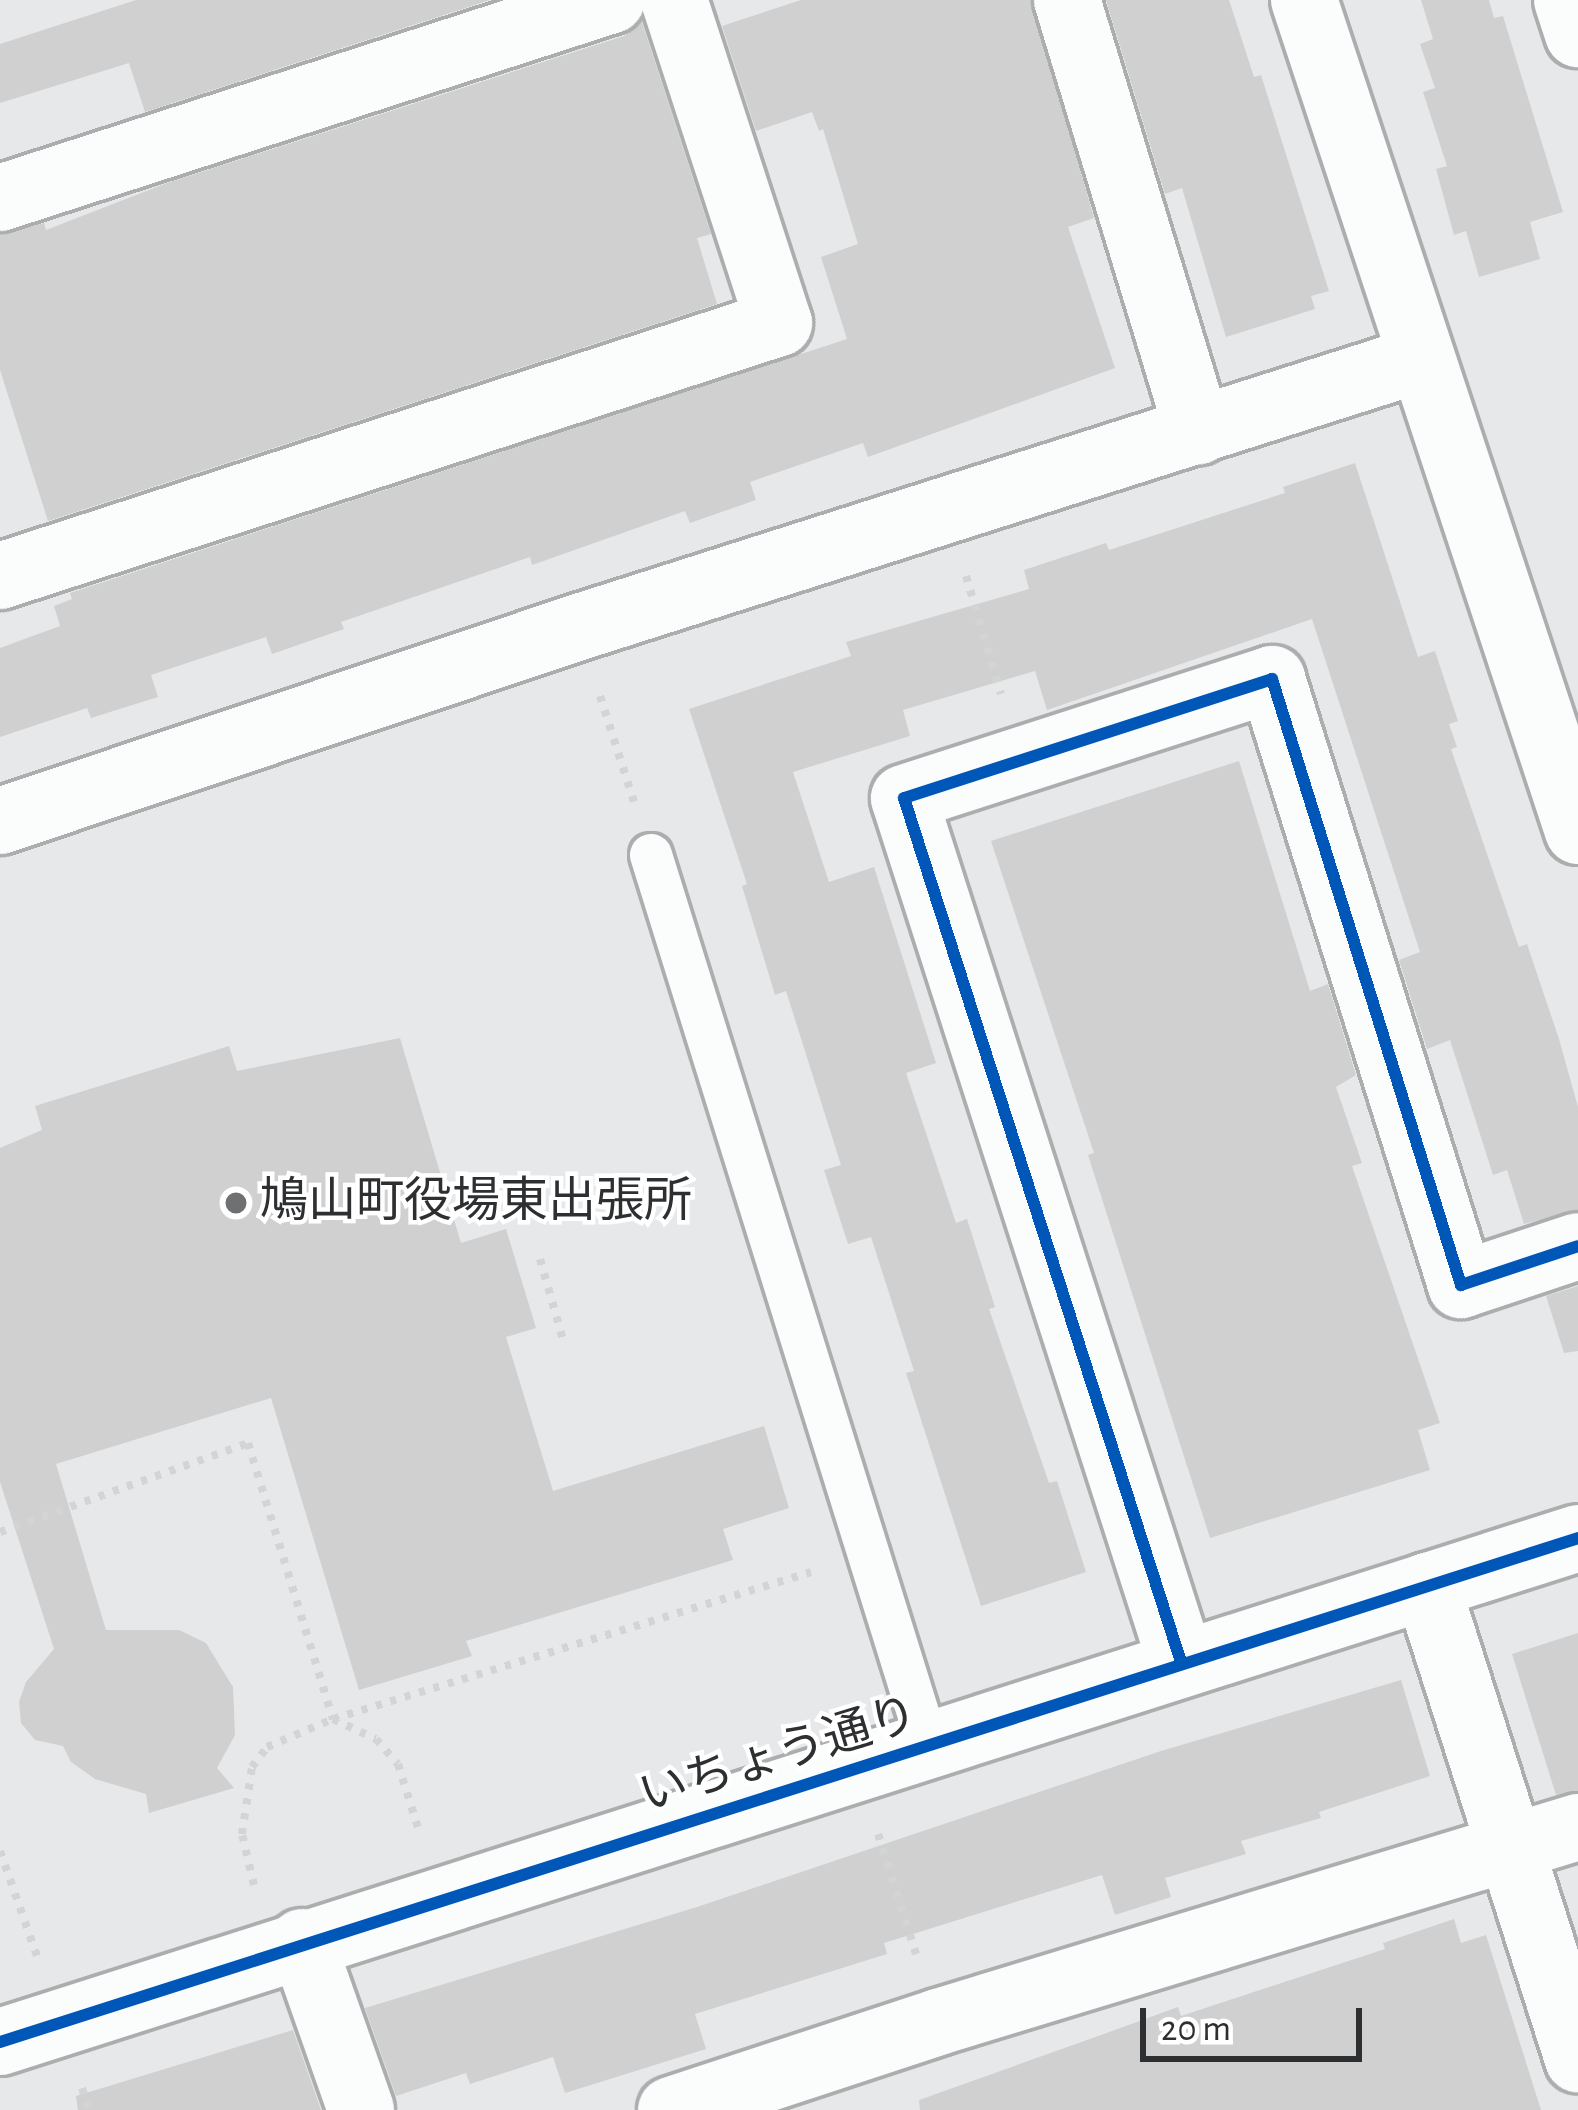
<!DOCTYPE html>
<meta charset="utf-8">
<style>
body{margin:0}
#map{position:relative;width:1578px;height:2110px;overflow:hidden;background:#e6e8ea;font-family:"Alegreya Sans","Noto Sans JP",sans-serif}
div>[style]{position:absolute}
.building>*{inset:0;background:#d0d0d0}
.path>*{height:8px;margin-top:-4px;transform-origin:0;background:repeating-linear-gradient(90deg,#d3d4d4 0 6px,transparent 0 15px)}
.roads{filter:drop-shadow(3px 0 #acadaf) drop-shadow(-3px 0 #acadaf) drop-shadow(0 3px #acadaf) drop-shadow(0 -3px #acadaf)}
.service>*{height:42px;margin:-21px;padding:0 21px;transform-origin:21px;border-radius:21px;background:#fbfcfc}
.minor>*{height:66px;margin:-33px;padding:0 33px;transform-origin:33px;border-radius:33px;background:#fbfcfc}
.tertiary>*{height:66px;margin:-33px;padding:0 33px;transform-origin:33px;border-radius:33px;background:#fbfcfc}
.cycleway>*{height:12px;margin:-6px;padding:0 6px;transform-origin:6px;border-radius:6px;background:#0057b8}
.dots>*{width:33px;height:33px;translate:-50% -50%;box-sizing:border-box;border:6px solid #fff;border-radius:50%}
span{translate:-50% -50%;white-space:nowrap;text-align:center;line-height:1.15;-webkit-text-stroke:9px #fff;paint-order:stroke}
.poi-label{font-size:48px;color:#2e2f31}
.left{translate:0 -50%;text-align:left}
.street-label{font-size:48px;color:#2e2f31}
.scale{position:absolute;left:1140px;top:2008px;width:222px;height:54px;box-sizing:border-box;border:6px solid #2e2f31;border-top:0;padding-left:15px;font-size:36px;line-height:42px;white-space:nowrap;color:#2e2f31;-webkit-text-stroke:9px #fff;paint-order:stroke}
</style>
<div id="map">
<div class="building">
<div style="clip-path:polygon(136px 0,490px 0,145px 112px,129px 63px,0 103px,0 44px)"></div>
<div style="clip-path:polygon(801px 0,1031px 0,1094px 218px,1068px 227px,1115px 368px,868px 457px,863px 443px,750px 482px,756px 500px,690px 523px,685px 511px,532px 565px,530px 557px,341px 622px,344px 629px,272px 654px,266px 637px,151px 675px,158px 697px,91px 718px,87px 708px,0 737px,0 648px,60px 626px,54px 606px,72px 599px,70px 593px,847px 339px,821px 257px,858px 244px,823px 129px,819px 131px,812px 112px,756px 131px,722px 26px)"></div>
<div style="clip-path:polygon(1106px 0,1229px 0,1254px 77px,1261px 75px,1329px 291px,1311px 296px,1315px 309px,1226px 337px,1182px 188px,1165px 194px)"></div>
<div style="clip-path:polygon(1421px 0,1489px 0,1494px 18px,1503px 16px,1563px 212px,1530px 222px,1540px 259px,1479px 277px,1466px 231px,1454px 235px,1436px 169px,1447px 166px,1423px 92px,1435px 88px,1420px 44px,1433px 39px)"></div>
<div style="clip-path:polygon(642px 22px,711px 234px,697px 238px,717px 304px,48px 521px,0 370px,0 234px,44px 223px,46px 230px,167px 183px,624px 36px)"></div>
<div style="clip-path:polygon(1355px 463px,1418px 657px,1435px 651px,1458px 721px,1449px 724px,1457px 747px,1451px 749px,1519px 947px,1527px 944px,1559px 1039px,1578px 1107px,1578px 1210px,1524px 1224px,1507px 1170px,1493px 1175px,1450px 1040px,1427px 1049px,1399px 960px,1420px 952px,1312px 619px,1047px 710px,1035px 671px,903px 710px,910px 736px,793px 772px,829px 882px,874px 867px,936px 1063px,906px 1073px,956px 1223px,967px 1219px,995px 1307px,989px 1309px,1049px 1483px,1057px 1481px,1086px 1572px,981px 1606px,906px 1373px,914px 1371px,871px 1237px,848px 1244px,824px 1170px,841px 1165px,786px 991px,775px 995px,742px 886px,747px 884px,689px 709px,851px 656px,846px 642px,1029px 589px,1024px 570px,1106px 543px,1109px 550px,1285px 493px,1283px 487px)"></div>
<div style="clip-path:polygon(1239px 761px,1310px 991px,1328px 984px,1356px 1075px,1336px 1087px,1362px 1163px,1352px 1166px,1440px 1423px,1418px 1430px,1430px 1470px,1210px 1538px,1088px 1155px,1094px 1153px,991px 841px)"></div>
<div style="clip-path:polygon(400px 1038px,461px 1243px,506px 1229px,536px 1328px,506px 1337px,553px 1491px,764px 1426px,789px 1508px,723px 1529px,733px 1560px,466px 1641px,472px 1656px,359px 1690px,271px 1398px,56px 1464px,106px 1630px,179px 1630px,206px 1643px,233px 1687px,235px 1735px,217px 1768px,234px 1788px,149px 1813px,146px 1794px,95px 1779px,71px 1762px,63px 1746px,35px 1740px,21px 1723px,19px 1702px,26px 1682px,54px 1649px,0 1482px,0 1148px,42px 1130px,35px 1106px,229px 1046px,237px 1071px)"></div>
<div style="clip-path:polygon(1578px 1286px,1578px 1351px,1564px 1353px,1546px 1296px)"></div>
<div style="clip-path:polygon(1578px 1633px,1578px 1791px,1556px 1795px,1512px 1654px)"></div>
<div style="clip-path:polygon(1401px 1680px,1430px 1776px,1319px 1812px,1321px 1818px,1241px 1841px,1246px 1854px,1165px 1878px,1171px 1897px,1115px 1915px,1102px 1875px,884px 1943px,887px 1954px,695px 2014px,706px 2049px,565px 2093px,553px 2057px,470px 2084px,466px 2073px,396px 2096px,365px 2008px,697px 1907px,1161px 1751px)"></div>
<div style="clip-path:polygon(1454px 1919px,1461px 1943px,1486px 1935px,1541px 2110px,920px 2110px,919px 2100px,1101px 2035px,1178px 2007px,1181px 2016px,1385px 1949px,1383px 1943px)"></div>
<div style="clip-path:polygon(293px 2030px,321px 2110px,78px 2110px,76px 2096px)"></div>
</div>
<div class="path">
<div style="left:966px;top:576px;width:123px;rotate:73.5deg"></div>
<div style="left:600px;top:696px;width:111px;rotate:72.2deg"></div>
<div style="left:540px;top:1259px;width:87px;rotate:74.1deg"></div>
<div style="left:0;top:1532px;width:263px;rotate:-19.7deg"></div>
<div style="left:248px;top:1443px;width:289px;rotate:72.9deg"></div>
<div style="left:333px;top:1719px;width:47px;rotate:24.9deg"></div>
<div style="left:376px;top:1739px;width:33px;rotate:49deg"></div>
<div style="left:398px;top:1764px;width:73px;rotate:72.6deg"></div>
<div style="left:878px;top:1834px;width:129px;rotate:72.4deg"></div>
<div style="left:0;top:1851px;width:111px;rotate:70.6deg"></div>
<div style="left:254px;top:1885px;width:52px;rotate:-103.2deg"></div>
<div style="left:242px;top:1834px;width:68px;rotate:-81.5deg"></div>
<div style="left:252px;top:1767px;width:25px;rotate:-53deg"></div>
<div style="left:267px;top:1747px;width:72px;rotate:-23deg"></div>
<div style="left:333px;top:1719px;width:500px;rotate:-17.09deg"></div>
<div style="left:82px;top:2088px;width:23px;rotate:72deg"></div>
</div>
<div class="roads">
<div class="service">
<div style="left:651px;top:855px;width:935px;rotate:72.71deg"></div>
</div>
<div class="minor">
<div style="left:1067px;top:0;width:451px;rotate:73.1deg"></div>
<div style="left:1304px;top:0;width:875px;rotate:71.75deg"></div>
<div style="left:1567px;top:0;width:36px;rotate:72deg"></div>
<div style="left:0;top:198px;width:643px;rotate:-17.93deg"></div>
<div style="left:0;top:576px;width:819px;rotate:-17.99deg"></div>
<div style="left:779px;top:323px;width:340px;rotate:-108deg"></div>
<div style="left:0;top:821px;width:611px;rotate:-18.52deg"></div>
<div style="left:579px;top:627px;width:884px;rotate:-17.66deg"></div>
<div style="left:1427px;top:1586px;width:497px;rotate:72.3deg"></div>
<div style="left:1181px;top:1662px;width:907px;rotate:-107.78deg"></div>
<div style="left:904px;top:798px;width:387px;rotate:-17.9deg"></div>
<div style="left:1272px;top:679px;width:635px;rotate:72.68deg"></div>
<div style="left:1461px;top:1285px;width:123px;rotate:-18.4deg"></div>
<div style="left:302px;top:1942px;width:178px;rotate:70.6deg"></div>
<div style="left:671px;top:2110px;width:281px;rotate:-18.2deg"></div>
<div style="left:938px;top:2022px;width:669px;rotate:-16.95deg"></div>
</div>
<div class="tertiary">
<div style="left:0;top:2042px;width:1657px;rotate:-17.71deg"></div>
</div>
</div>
<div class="cycleway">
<div style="left:1181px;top:1662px;width:907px;rotate:-107.78deg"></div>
<div style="left:904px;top:798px;width:387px;rotate:-17.9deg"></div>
<div style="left:1272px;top:679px;width:635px;rotate:72.68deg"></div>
<div style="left:1461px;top:1285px;width:123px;rotate:-18.4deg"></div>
<div style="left:0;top:2042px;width:1657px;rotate:-17.71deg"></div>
</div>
<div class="dots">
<div style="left:236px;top:1203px;background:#6e7072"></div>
</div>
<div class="poi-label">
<span class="left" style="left:260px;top:1203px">鳩山町役場東出張所</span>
</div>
<div class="street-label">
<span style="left:779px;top:1756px;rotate:-17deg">いちょう通り</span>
</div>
<div class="scale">20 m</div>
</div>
